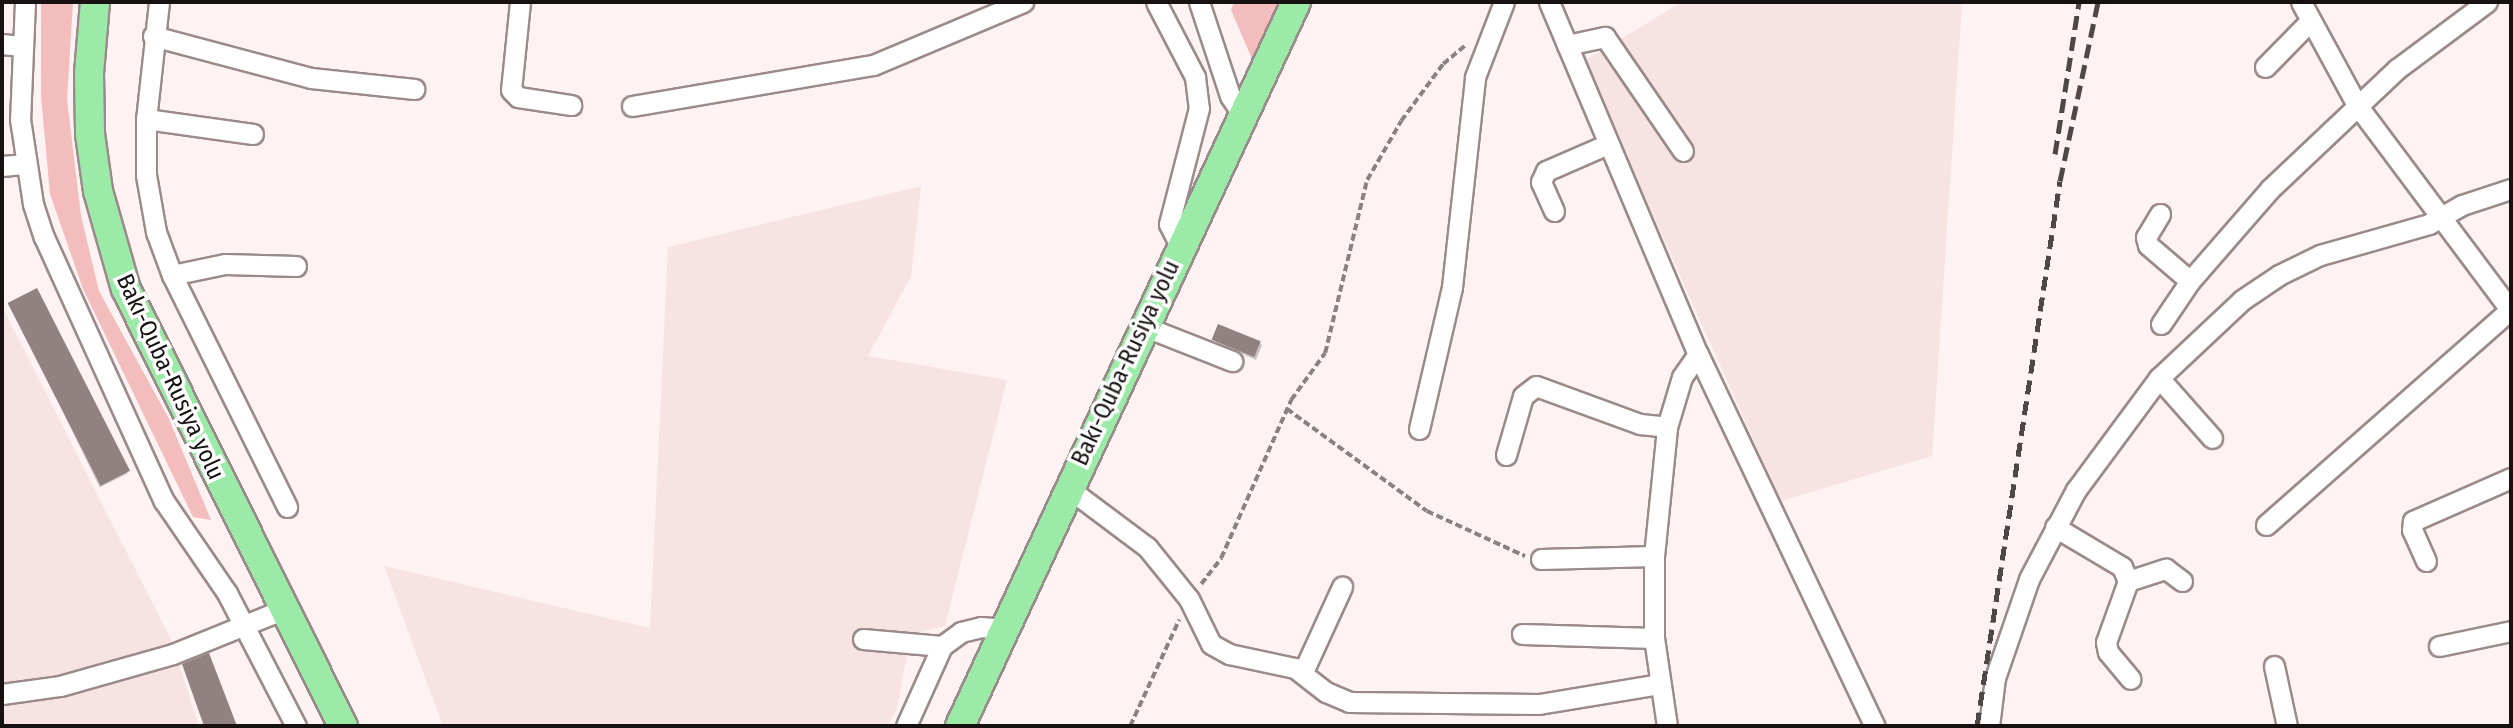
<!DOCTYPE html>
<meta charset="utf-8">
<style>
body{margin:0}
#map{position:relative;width:2513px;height:728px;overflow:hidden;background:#fef2f2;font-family:"Fira Sans Condensed",sans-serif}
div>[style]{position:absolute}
.built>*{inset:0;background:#f8e3e3}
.green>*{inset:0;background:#f4bdbd}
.shadow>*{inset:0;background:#0003;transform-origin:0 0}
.building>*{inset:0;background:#918181;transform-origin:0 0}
.path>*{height:3.5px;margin-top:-1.75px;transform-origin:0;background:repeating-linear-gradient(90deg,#8a8181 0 7px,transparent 0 10.5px)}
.roads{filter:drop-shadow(2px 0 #9a8a8a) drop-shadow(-2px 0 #9a8a8a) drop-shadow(0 2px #9a8a8a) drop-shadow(0 -2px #9a8a8a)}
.minor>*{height:19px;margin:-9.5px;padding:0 9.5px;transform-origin:9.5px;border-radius:9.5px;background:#fff}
.highway>*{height:28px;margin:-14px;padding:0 14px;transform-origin:14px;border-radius:14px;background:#9ceaa8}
.rail>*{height:5px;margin-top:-2.5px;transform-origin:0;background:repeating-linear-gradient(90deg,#4e4747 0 14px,transparent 0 21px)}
span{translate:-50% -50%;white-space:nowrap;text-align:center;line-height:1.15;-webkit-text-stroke:7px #fff;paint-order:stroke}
.street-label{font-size:24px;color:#171111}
.frame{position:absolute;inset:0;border:4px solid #171111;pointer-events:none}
</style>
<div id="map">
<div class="built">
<div style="clip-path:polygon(1682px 2px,1962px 2px,1932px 456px,1781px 501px,1584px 61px)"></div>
<div style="clip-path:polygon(921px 186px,911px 276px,868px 356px,1007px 380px,945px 626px,911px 634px,897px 709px,888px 726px,443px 726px,384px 566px,650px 628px,668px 247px)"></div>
<div style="clip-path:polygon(2px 306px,172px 642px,199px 726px,2px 726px)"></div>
</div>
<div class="green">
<div style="clip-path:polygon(41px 2px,73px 2px,67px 99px,81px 216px,99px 291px,169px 419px,211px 520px,193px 517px,83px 289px,50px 194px,41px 96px)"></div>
<div style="clip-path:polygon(1234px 2px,1278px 2px,1252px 59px,1231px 10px)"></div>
</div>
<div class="shadow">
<div style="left:39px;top:292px;width:202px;height:31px;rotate:64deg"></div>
<div style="clip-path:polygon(1215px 341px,1260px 343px,1262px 345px,1256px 360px)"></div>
</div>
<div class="building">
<div style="left:37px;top:288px;width:205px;height:33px;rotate:63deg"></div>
<div style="left:1218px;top:324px;width:46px;height:17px;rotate:22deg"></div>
<div style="clip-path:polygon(209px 653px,237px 726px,204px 726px,182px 664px)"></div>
</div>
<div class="path">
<div style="left:1287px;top:409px;width:173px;rotate:36.1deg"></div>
<div style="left:1427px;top:511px;width:108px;rotate:24.7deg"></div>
<div style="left:1201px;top:584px;width:33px;rotate:-52deg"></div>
<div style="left:1221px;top:558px;width:173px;rotate:-66.1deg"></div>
<div style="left:1291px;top:400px;width:58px;rotate:-54.1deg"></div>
<div style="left:1325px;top:353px;width:178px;rotate:-76.4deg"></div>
<div style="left:1367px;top:180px;width:68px;rotate:-60deg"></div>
<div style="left:1401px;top:121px;width:71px;rotate:-53.6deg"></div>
<div style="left:1443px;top:64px;width:31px;rotate:-40deg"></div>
<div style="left:1130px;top:726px;width:117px;rotate:-65.2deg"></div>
</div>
<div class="roads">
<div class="minor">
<div style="left:25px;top:2px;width:117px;rotate:92.4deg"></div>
<div style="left:20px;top:119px;width:86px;rotate:81.3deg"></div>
<div style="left:33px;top:204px;width:35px;rotate:72deg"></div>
<div style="left:44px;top:237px;width:290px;rotate:65.6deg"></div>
<div style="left:164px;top:501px;width:112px;rotate:55.6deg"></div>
<div style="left:227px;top:593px;width:150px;rotate:62.6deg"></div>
<div style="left:159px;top:2px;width:118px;rotate:96.3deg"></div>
<div style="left:146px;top:119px;width:56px;rotate:90deg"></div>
<div style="left:146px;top:175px;width:58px;rotate:80deg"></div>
<div style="left:156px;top:232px;width:46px;rotate:69.6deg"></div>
<div style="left:172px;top:275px;width:259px;rotate:63.6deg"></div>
<div style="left:520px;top:2px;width:88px;rotate:95.8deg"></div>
<div style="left:511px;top:90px;width:10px;rotate:45deg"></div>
<div style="left:518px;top:97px;width:54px;rotate:8.6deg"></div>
<div style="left:1156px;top:2px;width:85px;rotate:62.5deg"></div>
<div style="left:1195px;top:77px;width:31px;rotate:83deg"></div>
<div style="left:1199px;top:108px;width:120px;rotate:104.5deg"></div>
<div style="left:1169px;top:224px;width:25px;rotate:63deg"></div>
<div style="left:1199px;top:2px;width:99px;rotate:71.7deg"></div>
<div style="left:1230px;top:96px;width:22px;rotate:56deg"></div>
<div style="left:1549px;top:2px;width:382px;rotate:67.1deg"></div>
<div style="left:1698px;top:354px;width:412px;rotate:64.6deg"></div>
<div style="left:2301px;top:2px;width:117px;rotate:61.5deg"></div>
<div style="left:2357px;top:105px;width:257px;rotate:53.2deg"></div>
<div style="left:153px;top:36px;width:163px;rotate:14.9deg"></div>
<div style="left:311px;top:78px;width:104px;rotate:6.1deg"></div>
<div style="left:2px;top:44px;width:20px;rotate:6deg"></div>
<div style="left:1567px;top:45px;width:39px;rotate:-12deg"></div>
<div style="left:1605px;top:37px;width:138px;rotate:55.6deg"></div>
<div style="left:2265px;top:67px;width:64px;rotate:-45.6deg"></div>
<div style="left:632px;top:106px;width:244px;rotate:-9.7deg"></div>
<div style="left:873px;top:65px;width:163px;rotate:-22.8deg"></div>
<div style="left:146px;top:119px;width:108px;rotate:8deg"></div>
<div style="left:2px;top:166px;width:24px;rotate:-5deg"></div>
<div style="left:1554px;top:211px;width:32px;rotate:-114deg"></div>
<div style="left:1541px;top:182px;width:12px;rotate:-66deg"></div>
<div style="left:1546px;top:171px;width:68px;rotate:-23.5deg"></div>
<div style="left:2160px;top:214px;width:27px;rotate:121deg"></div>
<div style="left:2146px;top:237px;width:8px;rotate:76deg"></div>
<div style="left:2148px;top:245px;width:55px;rotate:40.6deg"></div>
<div style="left:172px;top:275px;width:54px;rotate:-11.7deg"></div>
<div style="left:225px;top:264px;width:71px;rotate:1.6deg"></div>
<div style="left:2161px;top:324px;width:52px;rotate:-56deg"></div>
<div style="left:2190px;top:281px;width:122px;rotate:-49deg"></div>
<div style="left:2270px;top:189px;width:175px;rotate:-43.4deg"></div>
<div style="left:2397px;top:69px;width:112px;rotate:-36.7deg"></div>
<div style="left:1143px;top:326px;width:96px;rotate:21.5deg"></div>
<div style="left:2159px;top:378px;width:80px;rotate:48.5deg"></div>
<div style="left:1419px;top:429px;width:146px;rotate:-76.9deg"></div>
<div style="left:1452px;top:287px;width:211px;rotate:-83.7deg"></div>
<div style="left:1475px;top:77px;width:80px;rotate:-68.9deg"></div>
<div style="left:1506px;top:455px;width:61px;rotate:-73.9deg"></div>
<div style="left:1523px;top:396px;width:16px;rotate:-38deg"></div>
<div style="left:1536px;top:386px;width:111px;rotate:20.1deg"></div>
<div style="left:1640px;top:424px;width:27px;rotate:6deg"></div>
<div style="left:1068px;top:488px;width:99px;rotate:36.8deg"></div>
<div style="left:1147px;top:547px;width:67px;rotate:51.1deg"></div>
<div style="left:1189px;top:599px;width:50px;rotate:63.9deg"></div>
<div style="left:1211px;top:644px;width:21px;rotate:29deg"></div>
<div style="left:1229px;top:654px;width:67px;rotate:12deg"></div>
<div style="left:1295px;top:668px;width:39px;rotate:38deg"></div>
<div style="left:1326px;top:692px;width:25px;rotate:23deg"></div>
<div style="left:1349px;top:702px;width:190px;rotate:0.6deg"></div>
<div style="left:1539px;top:704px;width:123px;rotate:-9.4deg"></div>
<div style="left:2266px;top:525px;width:325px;rotate:-41.4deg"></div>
<div style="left:2055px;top:527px;width:78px;rotate:30.8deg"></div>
<div style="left:2122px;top:567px;width:15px;rotate:67deg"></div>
<div style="left:2128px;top:581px;width:65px;rotate:109.8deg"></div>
<div style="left:2106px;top:642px;width:10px;rotate:79deg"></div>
<div style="left:2108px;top:652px;width:35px;rotate:50deg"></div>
<div style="left:1541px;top:559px;width:113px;rotate:-1.5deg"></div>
<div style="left:2426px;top:561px;width:34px;rotate:-114deg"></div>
<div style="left:2412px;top:530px;width:9px;rotate:-84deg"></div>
<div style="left:2413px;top:521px;width:107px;rotate:-23.7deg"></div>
<div style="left:2128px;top:581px;width:40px;rotate:-18deg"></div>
<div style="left:2166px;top:569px;width:20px;rotate:37deg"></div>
<div style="left:1522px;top:634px;width:132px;rotate:1.7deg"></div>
<div style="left:863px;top:639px;width:79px;rotate:5.1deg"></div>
<div style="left:2439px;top:646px;width:74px;rotate:-11.8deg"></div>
<div style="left:2274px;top:666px;width:61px;rotate:77.8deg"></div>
<div style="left:1303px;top:672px;width:94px;rotate:-65.4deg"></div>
<div style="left:2px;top:694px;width:59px;rotate:-7.9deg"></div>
<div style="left:60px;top:686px;width:117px;rotate:-15.8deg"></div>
<div style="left:173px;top:654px;width:123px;rotate:-22deg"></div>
<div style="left:906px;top:726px;width:88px;rotate:-65.8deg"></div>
<div style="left:942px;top:646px;width:24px;rotate:-36deg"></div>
<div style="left:961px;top:632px;width:21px;rotate:-14deg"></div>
<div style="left:981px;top:627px;width:23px;rotate:5deg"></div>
<div style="left:1667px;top:726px;width:89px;rotate:-98.4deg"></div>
<div style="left:1654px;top:638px;width:82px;rotate:-90deg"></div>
<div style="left:1654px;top:556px;width:130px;rotate:-84.2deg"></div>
<div style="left:1667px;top:427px;width:52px;rotate:-73.3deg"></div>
<div style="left:1682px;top:377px;width:28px;rotate:-55deg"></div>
<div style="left:1989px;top:726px;width:48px;rotate:-82.9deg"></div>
<div style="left:1995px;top:678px;width:105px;rotate:-71deg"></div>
<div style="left:2029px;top:579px;width:101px;rotate:-62.2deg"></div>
<div style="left:2076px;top:490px;width:139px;rotate:-53.5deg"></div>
<div style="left:2159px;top:378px;width:114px;rotate:-43.2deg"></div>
<div style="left:2242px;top:300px;width:45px;rotate:-34deg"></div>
<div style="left:2279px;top:275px;width:46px;rotate:-26deg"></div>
<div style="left:2320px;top:255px;width:113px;rotate:-15.9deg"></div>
<div style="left:2429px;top:224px;width:38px;rotate:-30deg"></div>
<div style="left:2462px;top:205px;width:52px;rotate:-18.1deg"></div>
</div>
<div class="highway">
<div style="left:95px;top:2px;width:72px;rotate:94.8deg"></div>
<div style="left:89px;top:74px;width:60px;rotate:89deg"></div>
<div style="left:90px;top:134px;width:58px;rotate:82deg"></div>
<div style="left:98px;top:191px;width:102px;rotate:74.1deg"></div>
<div style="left:126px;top:289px;width:488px;rotate:63.6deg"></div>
<div style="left:960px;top:726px;width:798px;rotate:-65.1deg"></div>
</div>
</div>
<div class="rail">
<div style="left:2055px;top:154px;width:154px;rotate:-81deg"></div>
<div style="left:1977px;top:726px;width:551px;rotate:-81.34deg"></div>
<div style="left:2060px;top:181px;width:183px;rotate:-78deg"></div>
</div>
<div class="street-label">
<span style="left:1126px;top:363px;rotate:-65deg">Bakı-Quba-Rusiya yolu</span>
<span style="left:170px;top:377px;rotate:65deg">Bakı-Quba-Rusiya yolu</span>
</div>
<div class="frame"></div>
</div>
